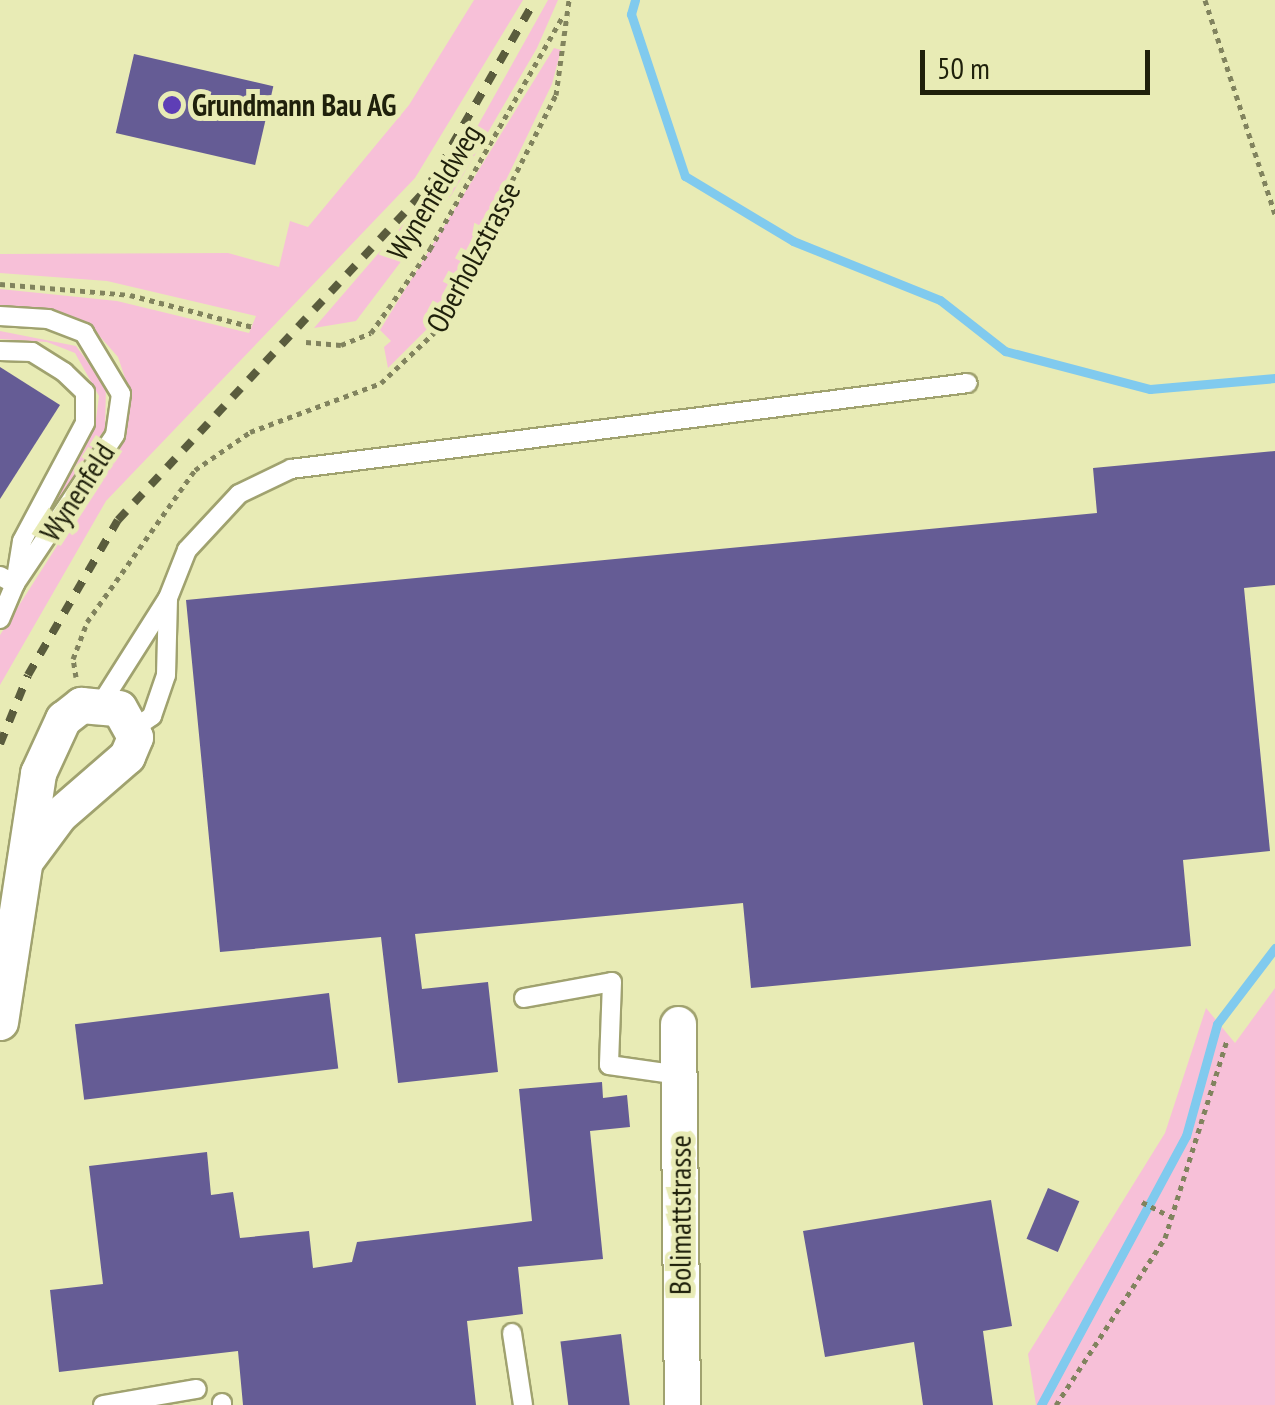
<!DOCTYPE html>
<style>
body{margin:0}
#map{position:relative;width:1275px;height:1405px;overflow:hidden;background:#e8ebb5;font-family:"PT Sans Narrow",sans-serif}
div>[style]{position:absolute}
.green>*{inset:0;background:#f7c0d8}
.stream>*{height:9px;margin:-4.5px;padding:0 4.5px;transform-origin:4.5px;border-radius:4.5px;background:#80caee}
.building>*{inset:0;background:#655c95;transform-origin:0 0}
.path>*{height:5px;margin-top:-2.5px;transform-origin:0;background:repeating-linear-gradient(90deg,#81835e 0 5px,transparent 0 10px)}
.roads{filter:drop-shadow(2px 0 #a0a26f) drop-shadow(-2px 0 #a0a26f) drop-shadow(0 2px #a0a26f) drop-shadow(0 -2px #a0a26f)}
.service>*{height:18px;margin:-9px;padding:0 9px;transform-origin:9px;border-radius:9px;background:#fff}
.minor>*{height:35px;margin:-17.5px;padding:0 17.5px;transform-origin:17.5px;border-radius:17.5px;background:#fff}
.rail>*{height:8px;margin-top:-4px;transform-origin:0;background:repeating-linear-gradient(90deg,#5a5c3d 0 12px,transparent 0 24px)}
.dots>*{width:28px;height:28px;translate:-50% -50%;box-sizing:border-box;border:5px solid #e8ebb5;border-radius:50%}
span{translate:-50% -50%;white-space:nowrap;text-align:center;line-height:1.15;-webkit-text-stroke:10px #e8ebb5;paint-order:stroke}
.poi-label{font-size:30px;color:#1f200b;font-weight:700}
.left{translate:0 -50%;text-align:left}
.street-label{font-size:30px;color:#1f200b}
.scale{position:absolute;left:920px;top:50px;width:230px;height:45px;box-sizing:border-box;border:5px solid #1f200b;border-top:0;padding-left:12px;font-size:30px;line-height:35px;white-space:nowrap;color:#1f200b;-webkit-text-stroke:8px #e8ebb5;paint-order:stroke}
</style>
<div id="map">
<div class="green">
<div style="clip-path:polygon(474px 0,523px 0,415px 178px,106px 501px,0 685px,0 635px,119px 449px,131px 396px,118px 357px,95px 331px,0 311px,0 289px,117px 301px,249px 333px,256px 316px,107px 281px,0 273px,0 254px,228px 253px,279px 267px,290px 221px,308px 227px,409px 105px)"></div>
<div style="clip-path:polygon(548px 0,558px 0,537px 48px,452px 194px,356px 321px,314px 328px,458px 161px)"></div>
<div style="clip-path:polygon(554px 48px,561px 50px,552px 84px,485px 224px,429px 327px,388px 368px,384px 347px,391px 341px,380px 330px)"></div>
<div style="clip-path:polygon(0 331px,76px 346px,106px 387px,105px 429px,36px 536px,95px 427px,99px 396px,75px 353px,47px 342px,0 339px)"></div>
<div style="clip-path:polygon(1275px 988px,1275px 1405px,1036px 1405px,1028px 1354px,1165px 1133px,1206px 1008px,1235px 1043px)"></div>
</div>
<div class="stream">
<div style="left:635px;top:0;width:15px;rotate:106deg"></div>
<div style="left:631px;top:14px;width:171px;rotate:71.6deg"></div>
<div style="left:685px;top:176px;width:126px;rotate:31deg"></div>
<div style="left:793px;top:241px;width:158px;rotate:21.9deg"></div>
<div style="left:940px;top:300px;width:83px;rotate:38.1deg"></div>
<div style="left:1005px;top:351px;width:150px;rotate:14.7deg"></div>
<div style="left:1150px;top:389px;width:125px;rotate:-5deg"></div>
<div style="left:1041px;top:1405px;width:306px;rotate:-61.7deg"></div>
<div style="left:1186px;top:1136px;width:116px;rotate:-74.5deg"></div>
<div style="left:1217px;top:1024px;width:96px;rotate:-52.7deg"></div>
</div>
<div class="building">
<div style="left:134px;top:54px;width:143px;height:81px;rotate:13deg"></div>
<div style="clip-path:polygon(0 367px,60px 405px,0 499px)"></div>
<div style="clip-path:polygon(1275px 451px,1275px 585px,1244px 588px,1270px 851px,1183px 860px,1191px 946px,751px 988px,743px 903px,415px 934px,422px 989px,488px 982px,498px 1072px,398px 1083px,381px 937px,220px 952px,186px 600px,1097px 513px,1093px 468px)"></div>
<div style="left:329px;top:993px;width:76px;height:256px;rotate:83deg"></div>
<div style="clip-path:polygon(602px 1082px,603px 1098px,627px 1095px,630px 1127px,590px 1131px,603px 1259px,518px 1267px,523px 1314px,467px 1321px,476px 1405px,243px 1405px,238px 1351px,59px 1372px,50px 1290px,103px 1284px,89px 1166px,207px 1152px,211px 1195px,233px 1192px,240px 1238px,309px 1231px,313px 1268px,352px 1262px,357px 1242px,532px 1221px,519px 1089px)"></div>
<div style="left:1048px;top:1188px;width:34px;height:55px;rotate:23deg"></div>
<div style="clip-path:polygon(991px 1200px,1012px 1326px,983px 1331px,993px 1405px,923px 1405px,914px 1342px,825px 1357px,803px 1231px)"></div>
<div style="left:621px;top:1334px;width:72px;height:61px;rotate:83deg"></div>
</div>
<div class="path">
<div style="left:1205px;top:0;width:225px;rotate:71.9deg"></div>
<div style="left:0;top:284px;width:130px;rotate:4.8deg"></div>
<div style="left:130px;top:295px;width:127px;rotate:14.6deg"></div>
<div style="left:306px;top:342px;width:35px;rotate:5deg"></div>
<div style="left:341px;top:345px;width:32px;rotate:-22deg"></div>
<div style="left:371px;top:333px;width:103px;rotate:-54.9deg"></div>
<div style="left:430px;top:249px;width:268px;rotate:-60.3deg"></div>
<div style="left:76px;top:677px;width:18px;rotate:-99deg"></div>
<div style="left:73px;top:659px;width:40px;rotate:-69deg"></div>
<div style="left:87px;top:622px;width:186px;rotate:-54.6deg"></div>
<div style="left:195px;top:470px;width:67px;rotate:-34.6deg"></div>
<div style="left:250px;top:432px;width:140px;rotate:-20.5deg"></div>
<div style="left:381px;top:383px;width:74px;rotate:-43.4deg"></div>
<div style="left:435px;top:332px;width:266px;rotate:-63deg"></div>
<div style="left:556px;top:95px;width:96px;rotate:-82.2deg"></div>
<div style="left:1142px;top:1202px;width:35px;rotate:27deg"></div>
<div style="left:1056px;top:1405px;width:199px;rotate:-56.9deg"></div>
<div style="left:1165px;top:1238px;width:207px;rotate:-72.6deg"></div>
</div>
<div class="roads">
<div class="service">
<div style="left:0;top:316px;width:48px;rotate:3.6deg"></div>
<div style="left:48px;top:319px;width:39px;rotate:21deg"></div>
<div style="left:84px;top:333px;width:71px;rotate:58.8deg"></div>
<div style="left:121px;top:394px;width:41px;rotate:98.3deg"></div>
<div style="left:115px;top:435px;width:179px;rotate:123.9deg"></div>
<div style="left:15px;top:584px;width:38px;rotate:113deg"></div>
<div style="left:0;top:351px;width:32px;rotate:2deg"></div>
<div style="left:32px;top:352px;width:38px;rotate:32deg"></div>
<div style="left:64px;top:372px;width:29px;rotate:44deg"></div>
<div style="left:85px;top:392px;width:31px;rotate:90deg"></div>
<div style="left:85px;top:423px;width:134px;rotate:118.1deg"></div>
<div style="left:22px;top:541px;width:44px;rotate:99.2deg"></div>
<div style="left:15px;top:584px;width:17px;rotate:-152deg"></div>
<div style="left:102px;top:702px;width:123px;rotate:-57.6deg"></div>
<div style="left:133px;top:729px;width:23px;rotate:-34deg"></div>
<div style="left:152px;top:716px;width:43px;rotate:-71.1deg"></div>
<div style="left:166px;top:675px;width:77px;rotate:-88.5deg"></div>
<div style="left:168px;top:598px;width:52px;rotate:-68.4deg"></div>
<div style="left:187px;top:550px;width:76px;rotate:-47.1deg"></div>
<div style="left:239px;top:494px;width:58px;rotate:-25.7deg"></div>
<div style="left:291px;top:469px;width:682px;rotate:-7.24deg"></div>
<div style="left:524px;top:998px;width:89px;rotate:-10.3deg"></div>
<div style="left:612px;top:982px;width:83px;rotate:92.1deg"></div>
<div style="left:609px;top:1065px;width:71px;rotate:8.1deg"></div>
<div style="left:512px;top:1333px;width:73px;rotate:81.3deg"></div>
<div style="left:222px;top:1403px;width:2px;rotate:90deg"></div>
<div style="left:103px;top:1405px;width:95px;rotate:-9.7deg"></div>
</div>
<div class="minor">
<div style="left:0;top:1022px;width:252px;rotate:-81.3deg"></div>
<div style="left:38px;top:773px;width:60px;rotate:-65.2deg"></div>
<div style="left:63px;top:719px;width:23px;rotate:-38deg"></div>
<div style="left:81px;top:705px;width:38px;rotate:5deg"></div>
<div style="left:119px;top:708px;width:33px;rotate:61deg"></div>
<div style="left:135px;top:737px;width:21px;rotate:113deg"></div>
<div style="left:127px;top:756px;width:90px;rotate:139.1deg"></div>
<div style="left:59px;top:815px;width:57px;rotate:126.5deg"></div>
<div style="left:678px;top:1024px;width:381px;rotate:89.4deg"></div>
</div>
</div>
<div class="rail">
<div style="left:0;top:744px;width:74px;rotate:-67.9deg"></div>
<div style="left:28px;top:675px;width:179px;rotate:-59.9deg"></div>
<div style="left:118px;top:520px;width:455px;rotate:-47deg"></div>
<div style="left:428px;top:187px;width:215px;rotate:-60.2deg"></div>
</div>
<div class="dots">
<div style="left:172px;top:105px;background:#5e3eb6"></div>
</div>
<div class="poi-label">
<span class="left" style="left:192px;top:105px">Grundmann Bau AG</span>
</div>
<div class="street-label">
<span style="left:434px;top:192px;rotate:-59deg">Wynenfeldweg</span>
<span style="left:473px;top:257px;rotate:-62deg">Oberholzstrasse</span>
<span style="left:77px;top:492px;rotate:-57deg">Wynenfeld</span>
<span style="left:680px;top:1215px;rotate:-90deg">Bolimattstrasse</span>
</div>
<div class="scale">50 m</div>
</div>
